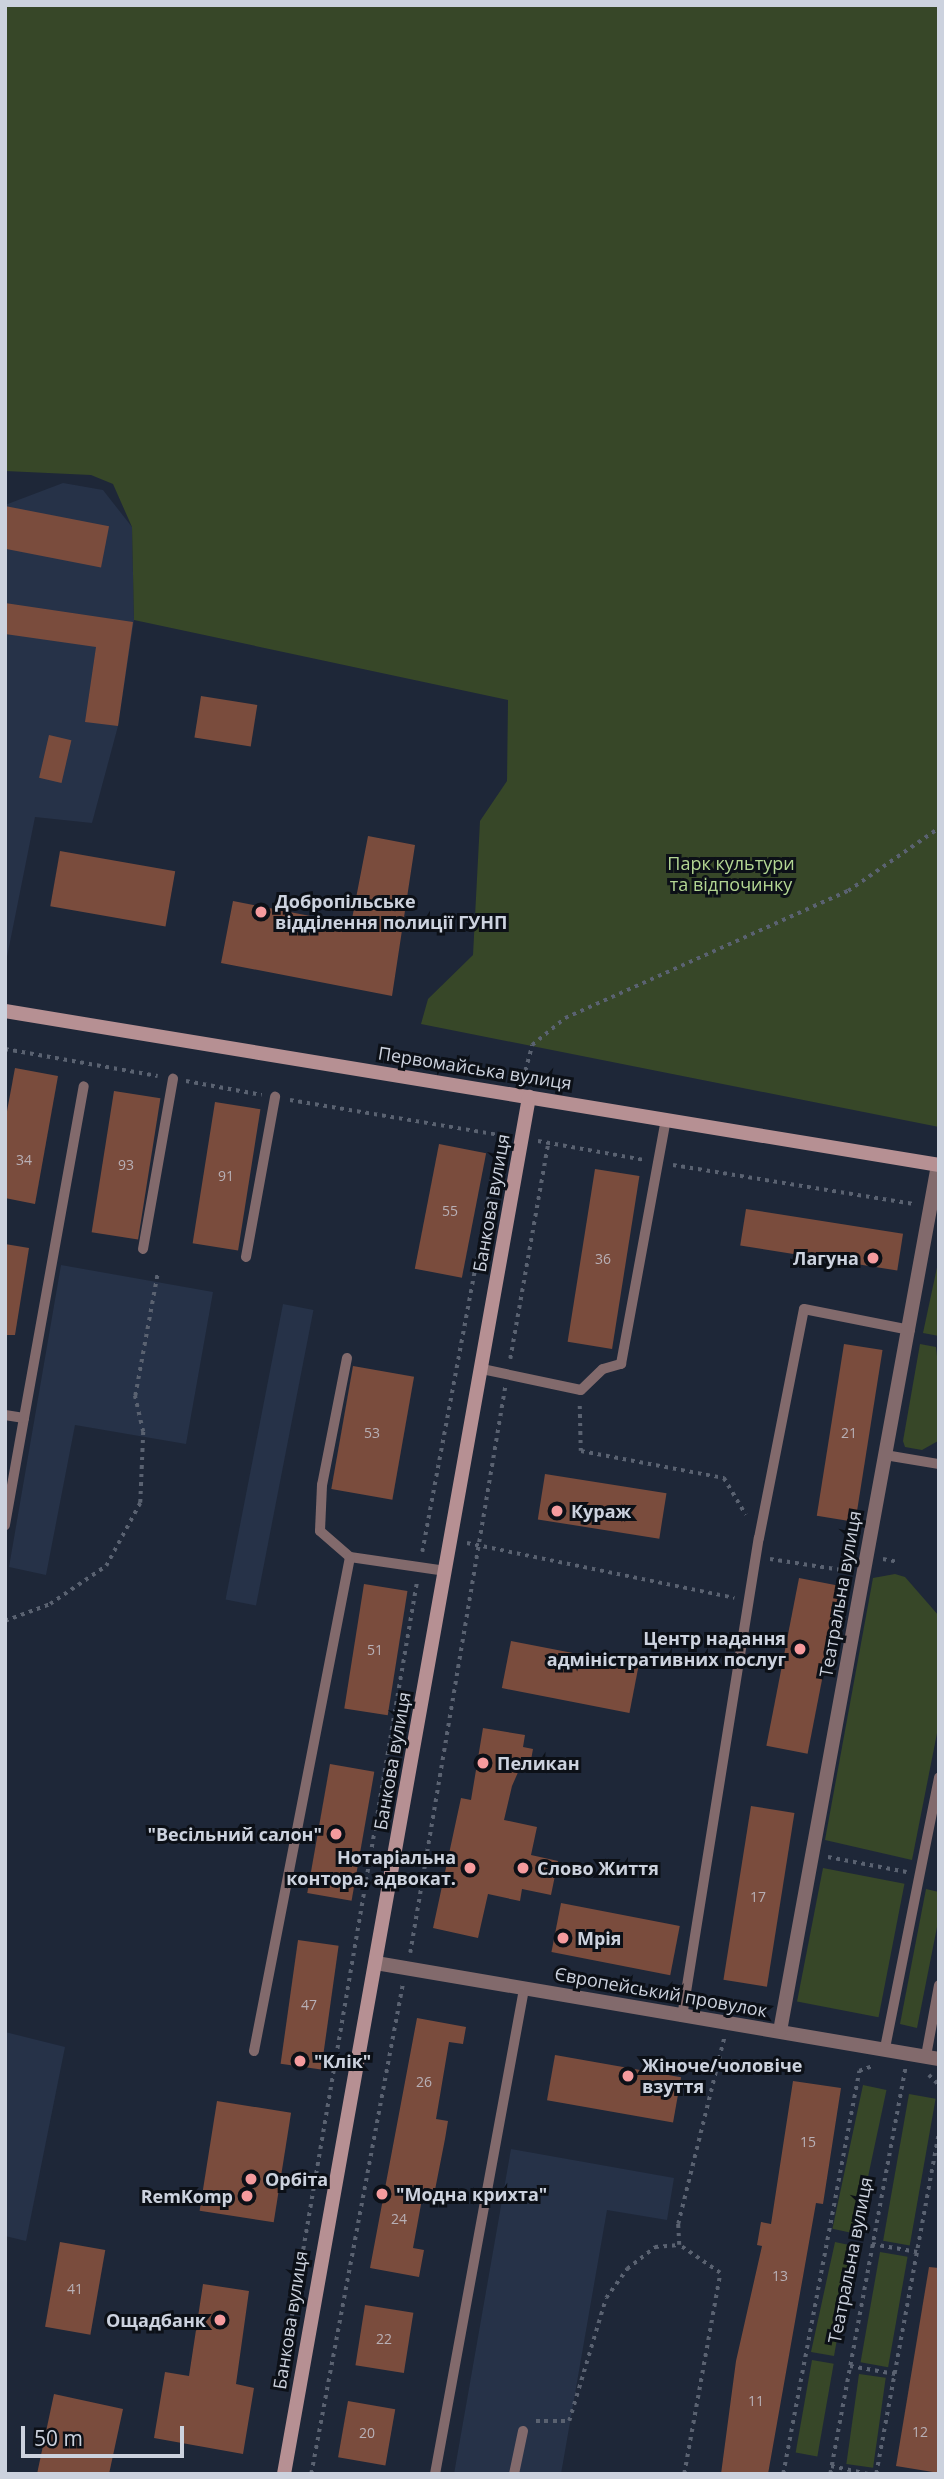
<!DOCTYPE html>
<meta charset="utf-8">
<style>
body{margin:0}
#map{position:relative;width:944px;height:2479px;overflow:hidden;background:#1e2738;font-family:"Open Sans",sans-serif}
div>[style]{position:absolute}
.built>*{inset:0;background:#263248;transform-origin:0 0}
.green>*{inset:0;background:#374728;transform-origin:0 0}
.building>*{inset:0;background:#7a4c3d;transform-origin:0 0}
.path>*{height:3.5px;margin-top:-1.75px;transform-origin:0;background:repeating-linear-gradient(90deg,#5a6271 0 3.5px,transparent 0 8.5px)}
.lane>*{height:10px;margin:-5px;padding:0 5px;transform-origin:5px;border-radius:5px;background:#826a6c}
.street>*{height:14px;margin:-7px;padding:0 7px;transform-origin:7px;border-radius:7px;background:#826a6c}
.secondary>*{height:14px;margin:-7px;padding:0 7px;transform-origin:7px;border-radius:7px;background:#b69093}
.dots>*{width:19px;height:19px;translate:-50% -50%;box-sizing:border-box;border:4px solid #0c1017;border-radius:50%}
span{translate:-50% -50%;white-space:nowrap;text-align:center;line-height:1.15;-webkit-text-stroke:6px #0c1017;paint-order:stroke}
.number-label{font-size:14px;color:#b8b0b6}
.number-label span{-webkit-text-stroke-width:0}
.park-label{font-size:18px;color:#b3d693}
.poi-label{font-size:18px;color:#ccd2de;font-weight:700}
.left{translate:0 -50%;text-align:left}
.right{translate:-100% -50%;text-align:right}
.street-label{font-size:18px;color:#ccd2de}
.frame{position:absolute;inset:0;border:7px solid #ccd2de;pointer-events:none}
.scale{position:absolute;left:21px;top:2426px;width:163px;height:32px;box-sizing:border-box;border:4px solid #ccd2de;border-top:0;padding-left:9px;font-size:21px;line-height:24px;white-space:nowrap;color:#ccd2de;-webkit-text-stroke:5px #0c1017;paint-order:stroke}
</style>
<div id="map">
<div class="built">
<div style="clip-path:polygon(63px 483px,103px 490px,132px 527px,134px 620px,118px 726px,92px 823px,35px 817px,5px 967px,5px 505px)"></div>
<div style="clip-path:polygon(61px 1265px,213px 1292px,186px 1444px,75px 1425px,46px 1575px,9px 1567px)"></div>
<div style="left:283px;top:1304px;width:31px;height:301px;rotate:11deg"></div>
<div style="clip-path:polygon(5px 2032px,65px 2047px,26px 2241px,5px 2236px)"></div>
<div style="clip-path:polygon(511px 2149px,674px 2178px,667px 2220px,607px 2210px,561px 2474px,454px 2474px)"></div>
</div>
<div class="green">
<div style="clip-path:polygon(5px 5px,939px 5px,939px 1127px,421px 1024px,428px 999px,473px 955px,480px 821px,507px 781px,508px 700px,134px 620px,132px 527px,113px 484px,91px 475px,5px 471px)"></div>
<div style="clip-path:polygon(939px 1258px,939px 1336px,923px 1333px)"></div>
<div style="clip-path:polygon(920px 1344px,936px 1347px,939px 1374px,938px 1441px,922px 1450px,905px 1447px,903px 1441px)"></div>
<div style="clip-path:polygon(895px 1574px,905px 1577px,939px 1616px,939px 1723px,912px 1860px,825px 1840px,873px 1578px)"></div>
<div style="left:823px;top:1868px;width:83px;height:136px;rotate:11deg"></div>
<div style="clip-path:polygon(926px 1889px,939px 1892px,939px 1917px,917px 2028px,900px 2024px)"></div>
<div style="left:863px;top:2085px;width:24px;height:147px;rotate:12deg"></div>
<div style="left:909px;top:2094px;width:27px;height:149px;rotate:10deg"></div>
<div style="clip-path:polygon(835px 2242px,854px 2246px,834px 2356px,811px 2352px)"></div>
<div style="left:880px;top:2252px;width:28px;height:112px;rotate:10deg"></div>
<div style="left:812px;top:2360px;width:22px;height:94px;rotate:10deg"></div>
<div style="left:859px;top:2374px;width:27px;height:91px;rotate:8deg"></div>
</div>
<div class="building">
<div style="left:5px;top:506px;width:106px;height:42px;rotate:11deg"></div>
<div style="clip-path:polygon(5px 603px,133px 622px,118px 726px,85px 722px,96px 647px,5px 634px)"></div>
<div style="left:201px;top:696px;width:57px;height:42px;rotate:9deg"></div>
<div style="left:49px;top:735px;width:23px;height:44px;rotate:13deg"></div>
<div style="clip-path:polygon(368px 836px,415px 845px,392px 996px,221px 963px,233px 901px,351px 924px)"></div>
<div style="left:60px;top:851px;width:117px;height:56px;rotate:10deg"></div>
<div style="clip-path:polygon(15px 1068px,58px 1076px,35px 1204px,5px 1198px,5px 1122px)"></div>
<div style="left:114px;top:1091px;width:47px;height:143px;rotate:9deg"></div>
<div style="left:215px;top:1102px;width:46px;height:143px;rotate:9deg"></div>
<div style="left:439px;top:1144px;width:48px;height:127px;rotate:11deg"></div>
<div style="left:595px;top:1169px;width:45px;height:175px;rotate:9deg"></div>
<div style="left:746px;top:1209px;width:159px;height:37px;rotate:9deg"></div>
<div style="clip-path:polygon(5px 1244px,29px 1248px,15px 1335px,5px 1335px)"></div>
<div style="left:844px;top:1344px;width:39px;height:174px;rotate:9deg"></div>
<div style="left:353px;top:1366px;width:62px;height:125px;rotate:10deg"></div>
<div style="left:545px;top:1474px;width:123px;height:46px;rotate:9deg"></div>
<div style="left:799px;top:1578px;width:42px;height:171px;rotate:11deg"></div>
<div style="left:364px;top:1584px;width:44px;height:126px;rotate:9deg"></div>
<div style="left:511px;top:1641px;width:130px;height:48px;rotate:11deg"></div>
<div style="clip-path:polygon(483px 1728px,525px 1735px,523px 1747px,533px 1749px,529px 1771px,519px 1770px,512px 1786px,504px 1820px,537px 1827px,531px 1855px,558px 1861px,551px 1895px,522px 1889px,520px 1901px,488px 1894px,478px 1938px,433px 1928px,461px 1798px,471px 1800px)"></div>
<div style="left:330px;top:1764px;width:45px;height:131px;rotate:10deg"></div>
<div style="left:751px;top:1806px;width:44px;height:176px;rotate:9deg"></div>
<div style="left:561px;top:1903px;width:121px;height:50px;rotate:11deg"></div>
<div style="left:298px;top:1940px;width:41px;height:125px;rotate:8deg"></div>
<div style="clip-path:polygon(417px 2018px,466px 2027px,463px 2044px,449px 2042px,436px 2119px,448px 2121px,445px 2139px,435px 2190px,424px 2188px,413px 2248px,424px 2250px,419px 2277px,370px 2268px)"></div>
<div style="left:555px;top:2055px;width:128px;height:46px;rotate:10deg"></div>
<div style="clip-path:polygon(793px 2081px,841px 2088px,823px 2204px,816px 2203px,768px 2474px,721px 2474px,736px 2361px,762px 2246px,757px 2245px,761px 2222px,771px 2224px)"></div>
<div style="left:217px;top:2101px;width:75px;height:111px;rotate:9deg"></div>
<div style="left:60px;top:2242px;width:46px;height:86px;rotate:10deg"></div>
<div style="clip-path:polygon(929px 2267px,939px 2268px,939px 2473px,896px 2466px)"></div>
<div style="clip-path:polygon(203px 2284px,249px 2291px,236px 2384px,254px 2388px,243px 2454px,154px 2438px,165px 2372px,189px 2376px)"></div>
<div style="left:365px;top:2305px;width:49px;height:61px;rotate:9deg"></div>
<div style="clip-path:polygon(54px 2394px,123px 2409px,109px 2474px,37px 2474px)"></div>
<div style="left:348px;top:2401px;width:48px;height:57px;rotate:10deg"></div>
</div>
<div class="path">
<div style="left:5px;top:1049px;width:155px;rotate:10deg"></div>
<div style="left:523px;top:1079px;width:35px;rotate:-75deg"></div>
<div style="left:532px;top:1045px;width:43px;rotate:-39.3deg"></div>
<div style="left:565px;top:1018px;width:310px;rotate:-24.2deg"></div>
<div style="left:848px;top:891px;width:111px;rotate:-34.7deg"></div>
<div style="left:186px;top:1081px;width:77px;rotate:10.4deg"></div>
<div style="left:290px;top:1100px;width:213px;rotate:9.5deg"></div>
<div style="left:538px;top:1141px;width:109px;rotate:10.1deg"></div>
<div style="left:673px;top:1165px;width:244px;rotate:9.2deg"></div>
<div style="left:510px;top:1359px;width:219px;rotate:-80deg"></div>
<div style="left:580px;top:1406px;width:45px;rotate:88.7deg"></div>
<div style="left:581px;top:1451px;width:146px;rotate:10.7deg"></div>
<div style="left:724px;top:1478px;width:43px;rotate:59.3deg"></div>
<div style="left:467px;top:1543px;width:273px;rotate:11.6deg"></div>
<div style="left:422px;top:1552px;width:424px;rotate:-79.4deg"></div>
<div style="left:770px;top:1559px;width:79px;rotate:8.7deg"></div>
<div style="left:883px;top:1559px;width:15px;rotate:11deg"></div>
<div style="left:5px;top:1621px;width:48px;rotate:-20.7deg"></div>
<div style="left:50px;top:1604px;width:68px;rotate:-34.2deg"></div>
<div style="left:106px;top:1566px;width:72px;rotate:-61.6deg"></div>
<div style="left:140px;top:1503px;width:71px;rotate:-87.6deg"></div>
<div style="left:143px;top:1432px;width:37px;rotate:-103deg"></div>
<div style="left:135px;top:1396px;width:127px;rotate:-79.6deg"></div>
<div style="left:828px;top:1857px;width:80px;rotate:10.8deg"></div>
<div style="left:410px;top:1953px;width:574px;rotate:-80.47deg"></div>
<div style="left:929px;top:2075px;width:14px;rotate:45deg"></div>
<div style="left:872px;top:2244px;width:46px;rotate:10.1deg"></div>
<div style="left:850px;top:2366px;width:46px;rotate:10.1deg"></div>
<div style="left:283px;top:2367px;width:797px;rotate:-80.33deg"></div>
<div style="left:536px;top:2421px;width:33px"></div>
<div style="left:569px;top:2421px;width:128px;rotate:-73.3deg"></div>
<div style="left:606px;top:2298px;width:36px;rotate:-54deg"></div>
<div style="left:627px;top:2269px;width:36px;rotate:-38deg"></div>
<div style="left:655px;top:2247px;width:24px;rotate:-5deg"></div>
<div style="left:831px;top:2466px;width:38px;rotate:12deg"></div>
<div style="left:311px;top:2474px;width:499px;rotate:-79.4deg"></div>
<div style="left:684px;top:2474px;width:204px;rotate:-79.8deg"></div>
<div style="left:720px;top:2273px;width:50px;rotate:-145.7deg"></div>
<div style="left:679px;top:2245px;width:21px;rotate:-93deg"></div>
<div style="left:678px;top:2224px;width:192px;rotate:-76.1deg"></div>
<div style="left:783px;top:2474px;width:410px;rotate:-79.3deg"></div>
<div style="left:859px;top:2071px;width:15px;rotate:-20deg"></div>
<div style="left:830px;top:2474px;width:412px;rotate:-79.5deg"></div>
<div style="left:876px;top:2474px;width:348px;rotate:-79.6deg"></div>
</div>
<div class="lane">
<div style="left:143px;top:1249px;width:173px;rotate:-80deg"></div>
<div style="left:246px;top:1257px;width:163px;rotate:-79.7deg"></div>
<div style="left:347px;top:1358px;width:129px;rotate:101.1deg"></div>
<div style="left:322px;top:1485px;width:46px;rotate:92.5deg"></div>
<div style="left:320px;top:1531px;width:40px;rotate:41deg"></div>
<div style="left:350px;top:1557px;width:97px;rotate:8.3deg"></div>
<div style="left:482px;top:1369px;width:101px;rotate:12deg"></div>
<div style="left:581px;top:1390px;width:30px;rotate:-44deg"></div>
<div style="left:603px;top:1369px;width:19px;rotate:-16deg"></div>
<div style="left:621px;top:1364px;width:249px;rotate:-79.6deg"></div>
<div style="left:5px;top:1415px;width:19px;rotate:9deg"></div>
<div style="left:24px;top:1418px;width:109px;rotate:100.1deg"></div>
<div style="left:24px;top:1418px;width:337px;rotate:-79.8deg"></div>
<div style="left:885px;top:1455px;width:55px;rotate:9.5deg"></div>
<div style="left:682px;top:2017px;width:485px;rotate:-80.9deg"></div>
<div style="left:759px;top:1538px;width:233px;rotate:-78.9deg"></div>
<div style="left:804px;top:1309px;width:108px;rotate:11.2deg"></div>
<div style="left:885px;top:2048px;width:276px;rotate:-78.7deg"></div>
<div style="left:254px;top:2051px;width:503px;rotate:-79deg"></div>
<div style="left:926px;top:2056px;width:72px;rotate:-79.6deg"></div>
<div style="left:435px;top:2474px;width:495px;rotate:-79.6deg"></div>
<div style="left:514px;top:2474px;width:44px;rotate:-78.2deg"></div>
</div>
<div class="street">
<div style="left:376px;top:1963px;width:571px;rotate:9.68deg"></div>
<div style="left:780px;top:2031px;width:880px;rotate:-79.66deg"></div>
</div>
<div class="secondary">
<div style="left:5px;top:1011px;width:947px;rotate:9.36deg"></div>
<div style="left:284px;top:2474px;width:1399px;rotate:-79.91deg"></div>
</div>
<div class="dots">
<div style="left:261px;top:912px;background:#f59b9e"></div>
<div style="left:873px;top:1258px;background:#f59b9e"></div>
<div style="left:557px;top:1511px;background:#f59b9e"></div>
<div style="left:800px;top:1649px;background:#f59b9e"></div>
<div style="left:483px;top:1763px;background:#f59b9e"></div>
<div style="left:336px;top:1834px;background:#f59b9e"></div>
<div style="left:470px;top:1868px;background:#f59b9e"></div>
<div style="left:523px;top:1868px;background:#f59b9e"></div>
<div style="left:563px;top:1938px;background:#f59b9e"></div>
<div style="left:300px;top:2061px;background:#f59b9e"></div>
<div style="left:628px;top:2076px;background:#f59b9e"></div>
<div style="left:251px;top:2179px;background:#f59b9e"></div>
<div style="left:382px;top:2194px;background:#f59b9e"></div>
<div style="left:247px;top:2196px;background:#f59b9e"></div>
<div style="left:220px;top:2320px;background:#f59b9e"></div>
</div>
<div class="number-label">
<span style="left:24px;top:1160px">34</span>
<span style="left:126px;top:1165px">93</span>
<span style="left:226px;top:1176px">91</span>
<span style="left:450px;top:1211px">55</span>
<span style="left:603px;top:1259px">36</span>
<span style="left:372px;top:1433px">53</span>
<span style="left:849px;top:1433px">21</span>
<span style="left:375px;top:1650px">51</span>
<span style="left:758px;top:1897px">17</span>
<span style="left:309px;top:2005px">47</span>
<span style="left:424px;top:2082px">26</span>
<span style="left:808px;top:2142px">15</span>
<span style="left:399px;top:2219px">24</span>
<span style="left:780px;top:2276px">13</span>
<span style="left:75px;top:2289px">41</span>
<span style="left:384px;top:2339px">22</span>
<span style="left:756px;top:2401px">11</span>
<span style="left:920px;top:2432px">12</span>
<span style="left:367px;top:2433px">20</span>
</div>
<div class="park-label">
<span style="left:731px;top:874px">Парк культури<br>та відпочинку</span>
</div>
<div class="poi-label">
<span class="left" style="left:275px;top:912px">Добропільське<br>відділення полиції ГУНП</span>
<span class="right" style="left:859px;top:1258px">Лагуна</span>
<span class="left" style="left:571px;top:1511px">Кураж</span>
<span class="right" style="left:786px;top:1649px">Центр надання<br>адміністративних послуг</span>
<span class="left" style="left:497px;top:1763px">Пеликан</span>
<span class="right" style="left:322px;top:1834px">"Весільний салон"</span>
<span class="right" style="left:456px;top:1868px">Нотаріальна<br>контора, адвокат.</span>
<span class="left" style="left:537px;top:1868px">Слово Життя</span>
<span class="left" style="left:577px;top:1938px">Мрія</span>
<span class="left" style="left:314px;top:2061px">"Клік"</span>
<span class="left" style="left:642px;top:2076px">Жіноче/чоловіче<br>взуття</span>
<span class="left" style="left:265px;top:2179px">Орбіта</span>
<span class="left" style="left:396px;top:2194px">"Модна крихта"</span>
<span class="right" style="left:233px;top:2196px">RemKomp</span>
<span class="right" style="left:206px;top:2320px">Ощадбанк</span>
</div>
<div class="street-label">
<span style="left:475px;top:1068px;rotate:9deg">Первомайська вулиця</span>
<span style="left:491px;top:1203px;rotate:-80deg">Банкова вулиця</span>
<span style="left:840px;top:1594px;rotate:-80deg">Театральна вулиця</span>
<span style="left:392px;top:1761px;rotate:-80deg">Банкова вулиця</span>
<span style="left:661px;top:1992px;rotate:10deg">Європейський провулок</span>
<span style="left:850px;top:2260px;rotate:-79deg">Театральна вулиця</span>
<span style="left:290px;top:2320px;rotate:-81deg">Банкова вулиця</span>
</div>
<div class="frame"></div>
<div class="scale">50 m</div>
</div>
